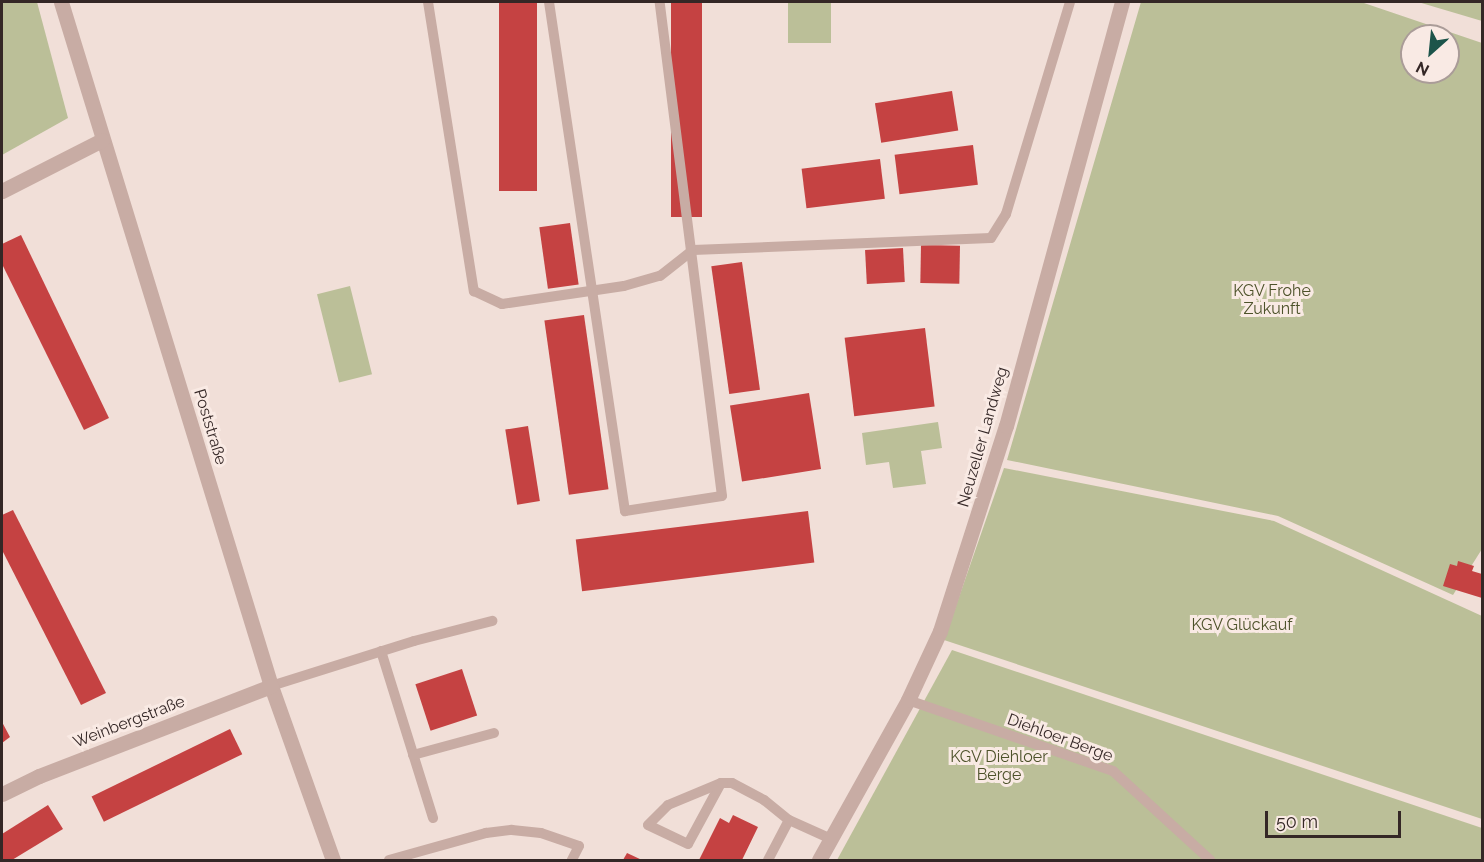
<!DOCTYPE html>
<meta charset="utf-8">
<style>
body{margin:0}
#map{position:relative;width:1484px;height:862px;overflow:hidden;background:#f1dfd8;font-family:Raleway,sans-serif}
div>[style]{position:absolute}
.green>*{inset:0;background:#bbbf98;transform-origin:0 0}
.building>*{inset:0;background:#c54242;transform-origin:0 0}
.lane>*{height:10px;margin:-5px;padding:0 5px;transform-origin:5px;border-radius:5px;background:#c8aca4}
.street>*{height:15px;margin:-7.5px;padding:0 7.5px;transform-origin:7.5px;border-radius:7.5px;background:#c8aca4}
span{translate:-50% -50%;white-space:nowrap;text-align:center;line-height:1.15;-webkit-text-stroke:6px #f9eae4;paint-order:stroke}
.park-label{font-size:16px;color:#4d522a}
.street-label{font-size:16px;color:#342726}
.frame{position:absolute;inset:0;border:3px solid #342726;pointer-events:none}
.north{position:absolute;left:1400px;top:24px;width:60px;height:60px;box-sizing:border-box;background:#f9eae4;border:2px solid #aa9c98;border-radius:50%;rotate:207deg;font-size:16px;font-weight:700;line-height:24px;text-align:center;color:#342726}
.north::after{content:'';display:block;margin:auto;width:21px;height:27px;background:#1c544a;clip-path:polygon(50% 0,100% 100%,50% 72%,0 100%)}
.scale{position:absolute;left:1265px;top:811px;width:136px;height:27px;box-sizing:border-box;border:3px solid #342726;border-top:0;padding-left:8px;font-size:18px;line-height:21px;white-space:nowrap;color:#342726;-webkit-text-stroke:4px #f9eae4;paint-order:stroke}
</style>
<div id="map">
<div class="green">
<div style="clip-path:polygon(2px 2px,37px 2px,68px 118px,2px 155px)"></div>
<div style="left:788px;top:2px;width:43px;height:41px"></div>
<div style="clip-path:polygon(evenodd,1141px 2px,1361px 2px,1482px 43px,1482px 549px,1453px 595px,1278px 516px,1007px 460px,1141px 2px,1412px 36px,1448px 36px,1448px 72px,1412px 72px,1412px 36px)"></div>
<div style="clip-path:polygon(1418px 2px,1482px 2px,1482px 21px)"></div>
<div style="left:350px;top:286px;width:91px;height:34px;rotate:76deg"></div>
<div style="clip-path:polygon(938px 422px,942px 448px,921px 451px,926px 484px,893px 488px,889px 462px,866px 465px,862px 433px)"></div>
<div style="clip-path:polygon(1004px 468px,1274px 521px,1482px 616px,1482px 819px,944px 640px)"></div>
<div style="clip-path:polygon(952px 650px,1482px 828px,1482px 860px,837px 860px)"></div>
</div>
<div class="building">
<div style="left:499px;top:2px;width:38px;height:189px"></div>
<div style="left:671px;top:2px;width:31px;height:215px"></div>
<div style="left:952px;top:91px;width:40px;height:78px;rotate:81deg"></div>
<div style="left:973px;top:145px;width:40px;height:79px;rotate:83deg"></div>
<div style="left:880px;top:159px;width:40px;height:79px;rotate:83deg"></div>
<div style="left:570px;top:223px;width:62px;height:31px;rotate:82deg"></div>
<div style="clip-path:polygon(21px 235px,109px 418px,84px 430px,2px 264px,2px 244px)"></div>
<div style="left:921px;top:245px;width:39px;height:38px;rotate:1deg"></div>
<div style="left:903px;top:248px;width:34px;height:38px;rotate:87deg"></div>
<div style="left:742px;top:262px;width:129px;height:31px;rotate:82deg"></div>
<div style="left:584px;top:315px;width:176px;height:40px;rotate:82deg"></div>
<div style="left:925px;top:328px;width:79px;height:81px;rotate:83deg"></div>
<div style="left:809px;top:393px;width:77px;height:80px;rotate:81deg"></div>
<div style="left:528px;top:426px;width:76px;height:23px;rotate:81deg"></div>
<div style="clip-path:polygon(13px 510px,106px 693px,81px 705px,2px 550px,2px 515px)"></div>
<div style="left:808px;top:511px;width:52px;height:234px;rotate:83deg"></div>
<div style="clip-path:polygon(1458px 561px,1474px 566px,1472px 571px,1482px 574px,1482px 598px,1443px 586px,1450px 564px,1457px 566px)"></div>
<div style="left:462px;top:669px;width:49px;height:49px;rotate:72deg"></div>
<div style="clip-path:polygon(2px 722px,10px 737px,2px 743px)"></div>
<div style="left:230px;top:729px;width:28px;height:154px;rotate:64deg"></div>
<div style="clip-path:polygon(48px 805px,63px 829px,12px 860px,2px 860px,2px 834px)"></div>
<div style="clip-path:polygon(733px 815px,758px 827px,742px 860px,699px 860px,720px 818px,729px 823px)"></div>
<div style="clip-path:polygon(627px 853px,642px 860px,623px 860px)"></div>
</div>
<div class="lane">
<div style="left:428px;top:2px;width:293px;rotate:81deg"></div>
<div style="left:474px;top:291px;width:31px;rotate:25deg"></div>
<div style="left:502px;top:304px;width:123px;rotate:-8.4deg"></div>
<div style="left:624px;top:286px;width:37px;rotate:-16deg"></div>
<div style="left:660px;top:276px;width:42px;rotate:-38.2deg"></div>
<div style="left:693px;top:250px;width:298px;rotate:-2.3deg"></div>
<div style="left:991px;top:238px;width:28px;rotate:-58deg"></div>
<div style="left:1006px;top:214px;width:221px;rotate:-73.2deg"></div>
<div style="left:549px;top:2px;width:515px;rotate:81.51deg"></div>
<div style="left:625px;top:511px;width:98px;rotate:-8.8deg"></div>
<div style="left:722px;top:496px;width:498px;rotate:-97.2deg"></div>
<div style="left:381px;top:651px;width:175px;rotate:72.7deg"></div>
<div style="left:271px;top:686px;width:150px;rotate:-17.5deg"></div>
<div style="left:414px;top:641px;width:81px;rotate:-14.4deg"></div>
<div style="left:908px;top:700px;width:217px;rotate:19.1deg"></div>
<div style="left:1113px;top:771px;width:132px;rotate:42.5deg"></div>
<div style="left:413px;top:755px;width:84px;rotate:-15.2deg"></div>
<div style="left:721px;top:783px;width:69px;rotate:118.4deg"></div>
<div style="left:688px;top:844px;width:44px;rotate:-154.6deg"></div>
<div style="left:648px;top:825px;width:28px;rotate:-45deg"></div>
<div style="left:668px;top:805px;width:57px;rotate:-22.5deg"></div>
<div style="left:721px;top:783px;width:11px"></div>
<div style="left:732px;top:783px;width:36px;rotate:28deg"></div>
<div style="left:764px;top:800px;width:32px;rotate:39deg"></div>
<div style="left:389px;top:860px;width:101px;rotate:-15.6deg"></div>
<div style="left:486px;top:833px;width:26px;rotate:-7deg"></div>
<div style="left:512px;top:830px;width:29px;rotate:6deg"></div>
<div style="left:541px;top:833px;width:40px;rotate:18.9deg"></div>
<div style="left:579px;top:846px;width:16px;rotate:117deg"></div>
<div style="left:768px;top:860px;width:45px;rotate:-62.3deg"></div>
<div style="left:789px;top:820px;width:46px;rotate:24.3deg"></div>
</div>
<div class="street">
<div style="left:61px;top:2px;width:716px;rotate:72.93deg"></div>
<div style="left:271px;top:686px;width:185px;rotate:70.4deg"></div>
<div style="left:2px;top:191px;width:112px;rotate:-27deg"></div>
<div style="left:2px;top:794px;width:41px;rotate:-25.9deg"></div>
<div style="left:39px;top:776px;width:249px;rotate:-21.2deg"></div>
<div style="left:819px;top:860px;width:183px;rotate:-60.9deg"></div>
<div style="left:908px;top:700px;width:76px;rotate:-65.1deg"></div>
<div style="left:940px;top:631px;width:215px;rotate:-72.2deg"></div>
<div style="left:1006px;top:426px;width:440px;rotate:-74.7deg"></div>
</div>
<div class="park-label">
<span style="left:1272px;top:300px">KGV Frohe<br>Zukunft</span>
<span style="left:1242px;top:625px">KGV Glückauf</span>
<span style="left:999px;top:766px">KGV Diehloer<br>Berge</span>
</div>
<div class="street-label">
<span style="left:210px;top:427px;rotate:73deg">Poststraße</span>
<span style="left:983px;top:437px;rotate:-74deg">Neuzeller Landweg</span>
<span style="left:129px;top:722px;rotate:-21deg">Weinbergstraße</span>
<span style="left:1060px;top:738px;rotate:20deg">Diehloer Berge</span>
</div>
<div class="frame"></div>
<div class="north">N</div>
<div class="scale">50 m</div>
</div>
